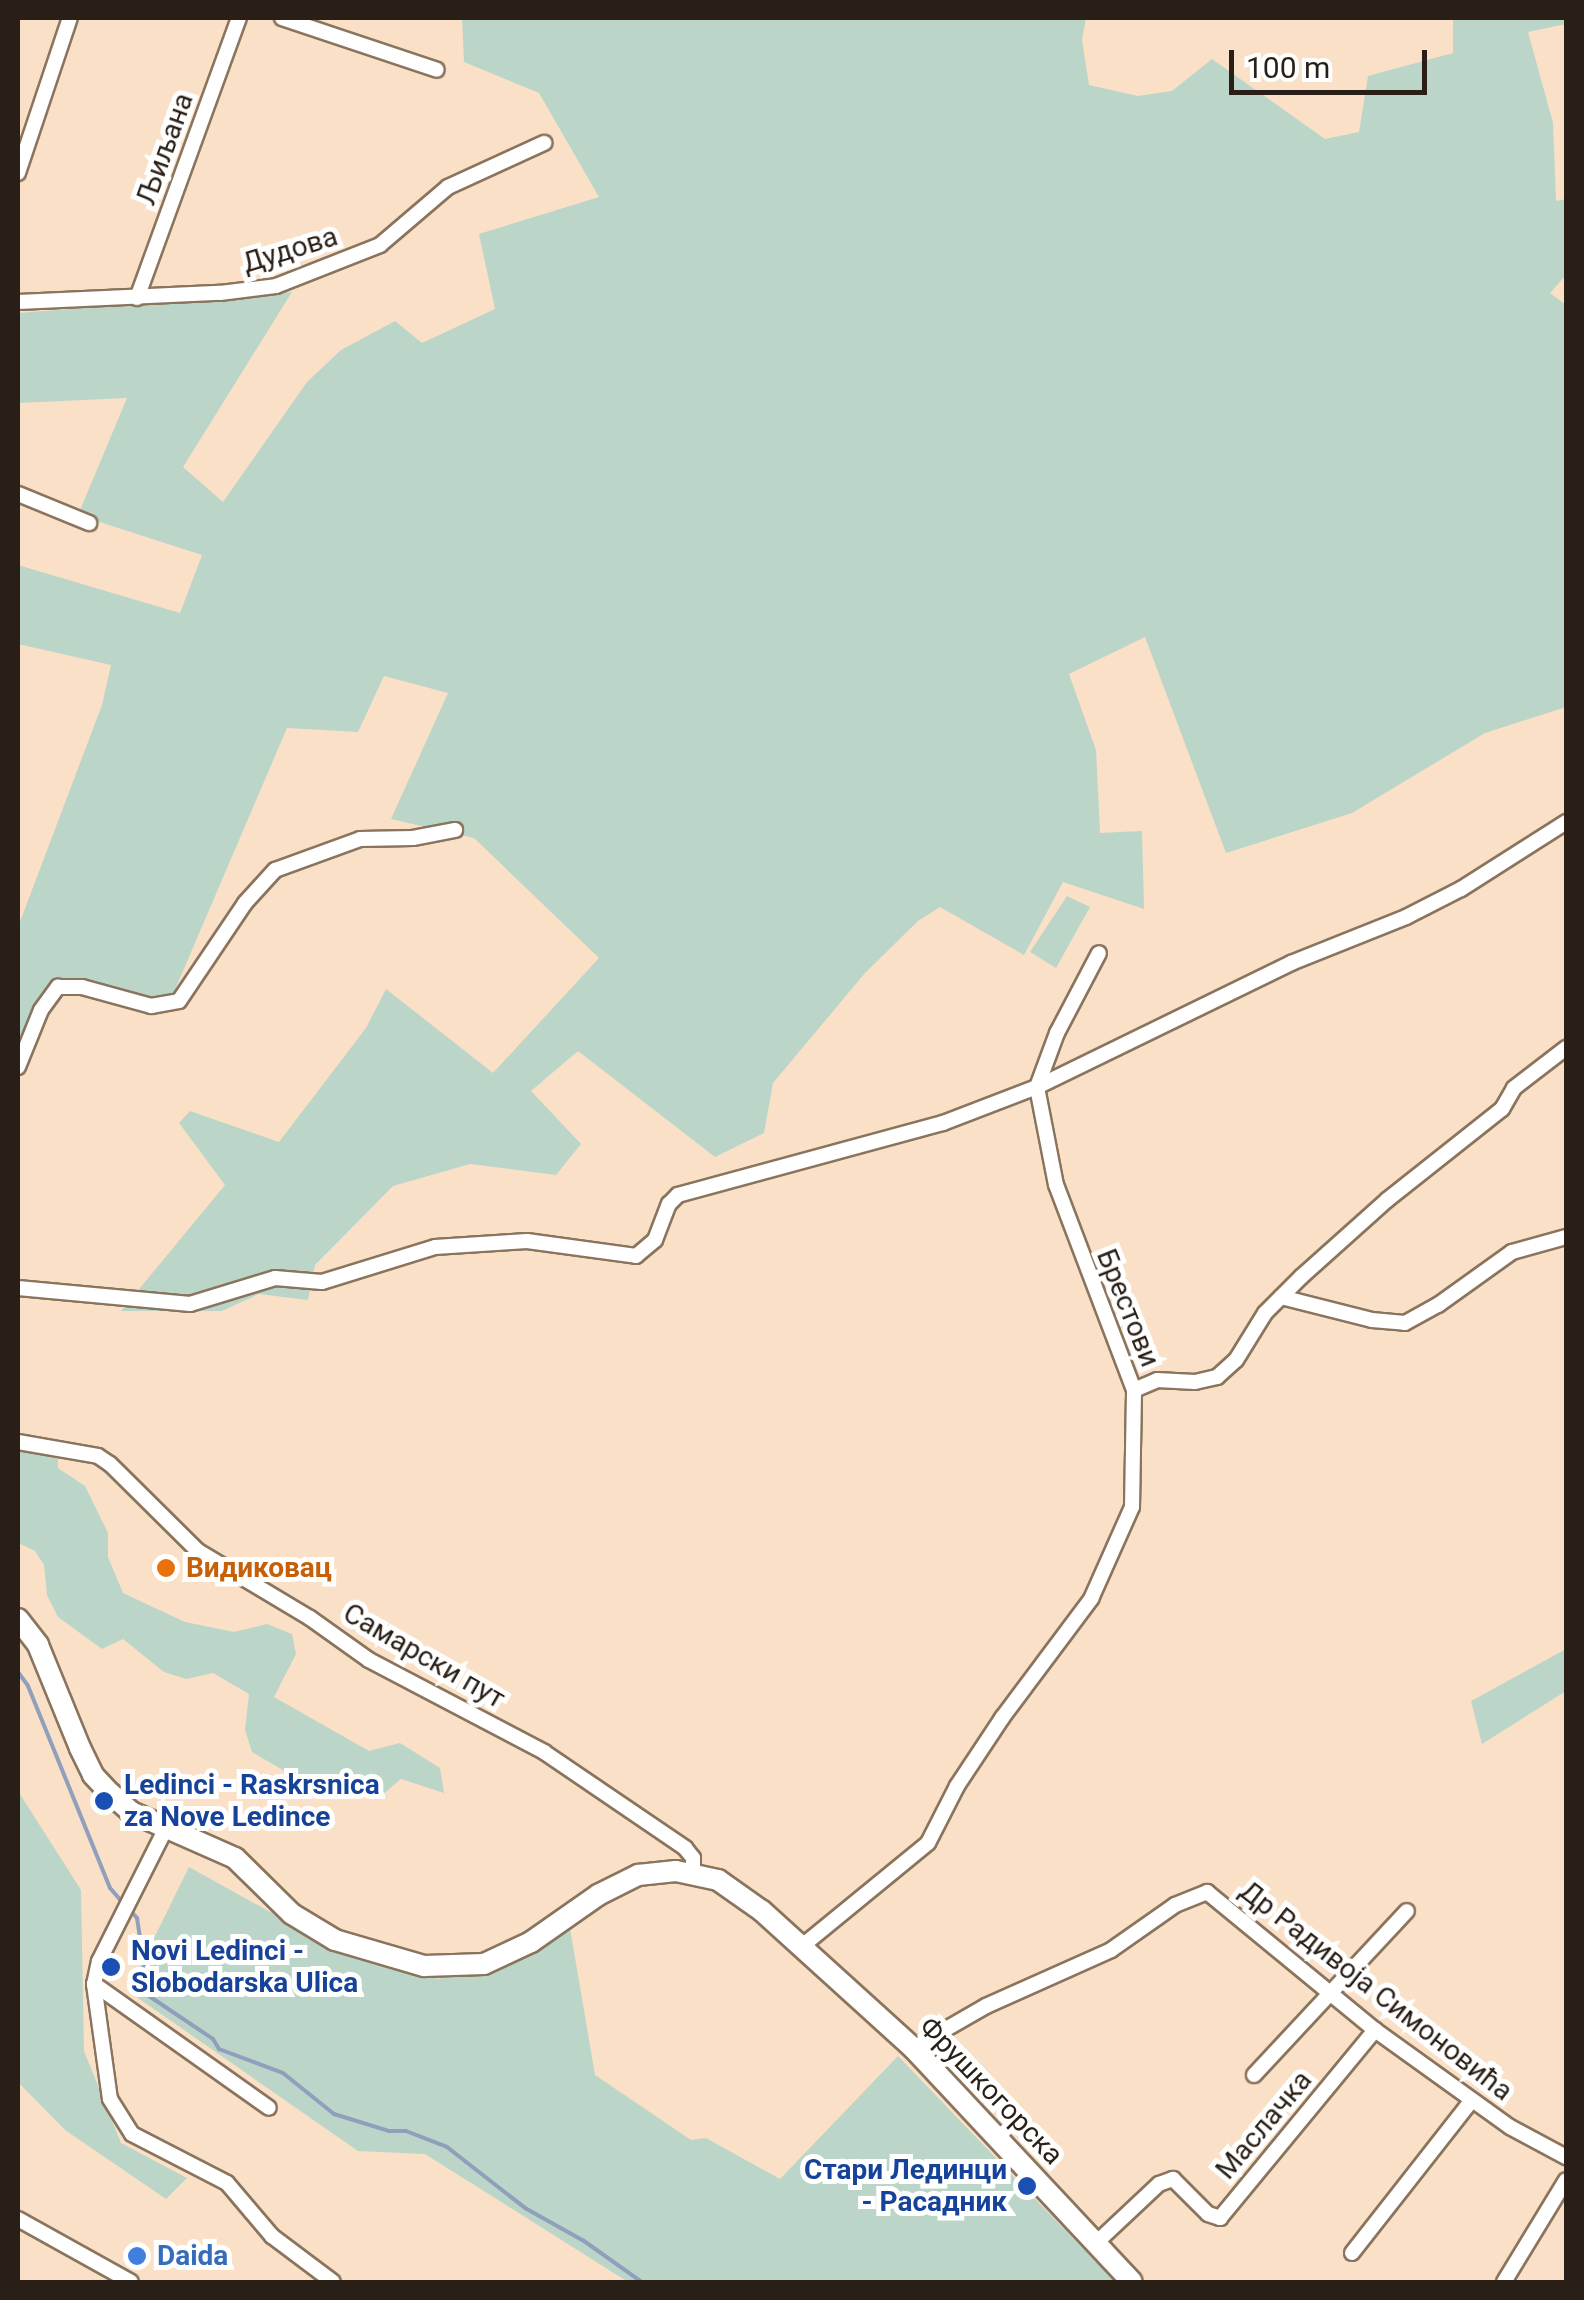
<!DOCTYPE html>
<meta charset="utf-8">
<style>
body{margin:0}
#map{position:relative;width:1584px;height:2300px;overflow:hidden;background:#f9e0c7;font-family:Roboto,sans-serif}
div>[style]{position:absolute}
.green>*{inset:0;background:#bbd6c8}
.stream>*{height:4px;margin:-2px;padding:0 2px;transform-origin:2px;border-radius:2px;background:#8f9fbc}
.roads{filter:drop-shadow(2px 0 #8a745d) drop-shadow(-2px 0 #8a745d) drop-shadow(0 2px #8a745d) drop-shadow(0 -2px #8a745d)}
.street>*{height:14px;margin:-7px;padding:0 7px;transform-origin:7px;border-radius:7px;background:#fff}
.secondary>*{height:20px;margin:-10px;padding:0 10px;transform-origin:10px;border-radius:10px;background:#fff}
.dots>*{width:28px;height:28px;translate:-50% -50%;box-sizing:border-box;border:5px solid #fff;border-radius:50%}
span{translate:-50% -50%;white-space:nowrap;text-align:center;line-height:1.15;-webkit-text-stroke:10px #fff;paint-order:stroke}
.street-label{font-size:28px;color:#291f16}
.food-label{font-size:28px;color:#c56008;font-weight:700}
.left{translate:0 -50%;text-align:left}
.transit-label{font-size:28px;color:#164399;font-weight:700}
.right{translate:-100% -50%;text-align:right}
.shop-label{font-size:28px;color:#366cbe;font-weight:700}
.frame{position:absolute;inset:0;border:20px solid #291f16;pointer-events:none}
.scale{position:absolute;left:1229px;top:50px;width:198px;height:45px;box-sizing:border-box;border:5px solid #291f16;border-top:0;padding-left:12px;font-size:30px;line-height:35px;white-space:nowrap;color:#291f16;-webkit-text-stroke:8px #fff;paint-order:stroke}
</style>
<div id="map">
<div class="green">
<div style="clip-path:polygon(462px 18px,1086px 18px,1082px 40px,1089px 85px,1138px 96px,1172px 91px,1212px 59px,1325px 139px,1359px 132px,1368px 76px,1453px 53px,1453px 18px,1566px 18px,1566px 24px,1528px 32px,1553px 123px,1556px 201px,1566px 199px,1566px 275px,1550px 293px,1566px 305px,1566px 707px,1485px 733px,1352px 813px,1226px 853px,1145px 637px,1069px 674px,1096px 750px,1100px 833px,1142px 831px,1144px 909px,1063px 882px,1024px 955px,940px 907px,918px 921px,865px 973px,773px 1083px,764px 1133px,715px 1157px,578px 1051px,531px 1091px,581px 1144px,556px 1175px,470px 1164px,393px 1186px,315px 1265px,308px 1300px,259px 1294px,222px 1311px,121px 1311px,225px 1185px,179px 1123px,190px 1111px,279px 1142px,366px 1028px,386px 989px,493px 1073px,599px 958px,474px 838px,391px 819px,448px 693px,384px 676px,358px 732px,287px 728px,171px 999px,64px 987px,18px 1054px,18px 927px,102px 705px,111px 665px,18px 644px,18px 565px,180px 613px,202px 555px,78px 515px,127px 398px,18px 403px,18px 313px,292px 292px,183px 467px,223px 502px,307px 382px,341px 350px,395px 321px,422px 343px,495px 309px,479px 234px,599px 197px,539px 93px,464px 62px)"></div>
<div style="clip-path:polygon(1067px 896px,1090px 907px,1056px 968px,1030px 952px)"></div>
<div style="clip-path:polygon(18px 1447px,58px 1459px,58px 1468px,85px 1486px,108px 1533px,108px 1557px,123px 1593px,185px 1622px,234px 1632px,267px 1624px,292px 1634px,296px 1654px,274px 1697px,369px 1751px,400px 1743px,440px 1768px,444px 1793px,401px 1779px,382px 1795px,319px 1791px,252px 1752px,245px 1730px,249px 1694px,213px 1673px,186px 1679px,164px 1672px,123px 1639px,102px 1649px,58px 1617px,47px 1595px,44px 1565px,35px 1551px,18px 1543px)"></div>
<div style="clip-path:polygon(1566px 1649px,1566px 1691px,1482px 1744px,1471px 1701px)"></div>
<div style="clip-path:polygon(18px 1791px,81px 1890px,84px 2051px,121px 2143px,187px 2178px,166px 2199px,65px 2130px,18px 2082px)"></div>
<div style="clip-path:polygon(189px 1867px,335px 1948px,438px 1979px,498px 1968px,570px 1928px,595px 2075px,691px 2140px,706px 2138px,780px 2179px,898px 2056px,1115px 2282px,628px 2282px,425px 2154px,358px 2151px,128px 1991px)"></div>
</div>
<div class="stream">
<div style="left:18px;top:1672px;width:17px;rotate:54deg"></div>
<div style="left:28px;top:1686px;width:218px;rotate:67.9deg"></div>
<div style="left:110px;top:1888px;width:20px;rotate:49deg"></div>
<div style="left:130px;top:1910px;width:11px;rotate:49deg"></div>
<div style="left:137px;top:1918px;width:79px;rotate:81.3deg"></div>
<div style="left:149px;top:1996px;width:77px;rotate:33.9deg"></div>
<div style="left:213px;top:2039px;width:12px;rotate:59deg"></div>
<div style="left:219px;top:2049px;width:68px;rotate:20.6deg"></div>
<div style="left:283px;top:2073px;width:65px;rotate:38.8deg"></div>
<div style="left:334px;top:2114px;width:58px;rotate:17.2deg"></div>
<div style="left:389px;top:2131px;width:17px"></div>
<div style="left:406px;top:2131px;width:44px;rotate:21.3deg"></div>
<div style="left:447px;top:2147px;width:99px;rotate:38deg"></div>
<div style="left:525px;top:2208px;width:68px;rotate:29.2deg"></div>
<div style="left:584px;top:2241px;width:71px;rotate:35.3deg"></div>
</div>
<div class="roads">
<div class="street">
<div style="left:282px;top:18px;width:163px;rotate:18.5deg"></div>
<div style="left:18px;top:173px;width:163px;rotate:-71.5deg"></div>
<div style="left:137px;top:298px;width:298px;rotate:-70deg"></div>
<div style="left:18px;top:302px;width:202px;rotate:-2.6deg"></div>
<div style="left:220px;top:293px;width:56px;rotate:-7.1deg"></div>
<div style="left:276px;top:286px;width:112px;rotate:-21.5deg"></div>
<div style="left:380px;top:245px;width:89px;rotate:-40.5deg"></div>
<div style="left:448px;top:187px;width:106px;rotate:-24.6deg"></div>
<div style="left:18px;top:494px;width:77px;rotate:22.2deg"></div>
<div style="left:18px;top:1067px;width:61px;rotate:-68deg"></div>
<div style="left:41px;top:1010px;width:29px;rotate:-54deg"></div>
<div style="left:58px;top:987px;width:24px"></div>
<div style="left:82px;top:987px;width:72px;rotate:15.4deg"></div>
<div style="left:151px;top:1006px;width:28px;rotate:-10deg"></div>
<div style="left:179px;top:1001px;width:118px;rotate:-56deg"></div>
<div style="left:245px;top:903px;width:45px;rotate:-47.7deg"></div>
<div style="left:275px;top:870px;width:90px;rotate:-20deg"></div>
<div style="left:360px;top:839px;width:53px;rotate:-1.1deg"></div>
<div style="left:413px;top:838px;width:43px;rotate:-10.8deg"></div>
<div style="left:18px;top:1288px;width:173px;rotate:5.3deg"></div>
<div style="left:190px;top:1304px;width:89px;rotate:-17deg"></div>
<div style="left:275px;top:1278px;width:47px;rotate:4.9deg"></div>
<div style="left:322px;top:1282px;width:118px;rotate:-17.2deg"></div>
<div style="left:435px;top:1247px;width:92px;rotate:-3.7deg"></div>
<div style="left:527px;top:1241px;width:110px;rotate:7.8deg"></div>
<div style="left:636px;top:1256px;width:25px;rotate:-40deg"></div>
<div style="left:655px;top:1240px;width:39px;rotate:-69deg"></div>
<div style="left:669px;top:1204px;width:13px;rotate:-45deg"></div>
<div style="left:678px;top:1195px;width:275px;rotate:-15.2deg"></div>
<div style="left:943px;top:1123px;width:101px;rotate:-21deg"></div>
<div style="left:1037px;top:1087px;width:283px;rotate:-26deg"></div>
<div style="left:1291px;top:963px;width:124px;rotate:-21.8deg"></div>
<div style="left:1406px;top:917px;width:62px;rotate:-27deg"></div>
<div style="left:1461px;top:889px;width:125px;rotate:-32.5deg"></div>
<div style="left:1281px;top:1297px;width:94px;rotate:14.2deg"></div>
<div style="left:1372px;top:1320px;width:33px;rotate:5deg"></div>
<div style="left:1405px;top:1323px;width:38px;rotate:-29deg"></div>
<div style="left:1438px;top:1305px;width:91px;rotate:-35.6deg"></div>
<div style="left:1512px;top:1252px;width:56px;rotate:-15.5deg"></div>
<div style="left:1134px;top:1390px;width:25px;rotate:-23deg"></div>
<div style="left:1157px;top:1380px;width:38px;rotate:3deg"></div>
<div style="left:1195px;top:1382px;width:23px;rotate:-13deg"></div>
<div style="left:1217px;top:1377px;width:25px;rotate:-42deg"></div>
<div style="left:1236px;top:1360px;width:55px;rotate:-58.3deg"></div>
<div style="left:1265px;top:1313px;width:52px;rotate:-45deg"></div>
<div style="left:1302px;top:1276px;width:114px;rotate:-41.8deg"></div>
<div style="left:1387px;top:1200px;width:147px;rotate:-38.4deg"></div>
<div style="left:1502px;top:1109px;width:24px;rotate:-60deg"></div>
<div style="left:1514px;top:1088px;width:66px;rotate:-37.6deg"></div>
<div style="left:18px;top:1442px;width:81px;rotate:9.9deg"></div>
<div style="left:98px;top:1456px;width:14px;rotate:34deg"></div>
<div style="left:110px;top:1464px;width:124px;rotate:44.7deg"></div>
<div style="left:198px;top:1551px;width:131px;rotate:30.9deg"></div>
<div style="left:310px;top:1618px;width:72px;rotate:35.4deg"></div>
<div style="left:369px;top:1660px;width:198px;rotate:27.7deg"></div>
<div style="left:544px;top:1752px;width:171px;rotate:34.2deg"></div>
<div style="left:685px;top:1848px;width:13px;rotate:51deg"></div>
<div style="left:693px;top:1858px;width:14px;rotate:90deg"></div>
<div style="left:165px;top:1830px;width:147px;rotate:116.7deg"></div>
<div style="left:99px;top:1961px;width:24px;rotate:102deg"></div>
<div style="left:94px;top:1984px;width:116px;rotate:82.1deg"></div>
<div style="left:110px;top:2099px;width:41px;rotate:57.8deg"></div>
<div style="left:132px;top:2134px;width:107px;rotate:27.3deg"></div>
<div style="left:227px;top:2183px;width:70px;rotate:49.7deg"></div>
<div style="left:272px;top:2236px;width:76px;rotate:37deg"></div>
<div style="left:801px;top:1947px;width:164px;rotate:-39.3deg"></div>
<div style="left:928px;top:1843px;width:64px;rotate:-63deg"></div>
<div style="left:957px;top:1786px;width:82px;rotate:-56.5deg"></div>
<div style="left:1002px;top:1718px;width:149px;rotate:-53.2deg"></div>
<div style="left:1091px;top:1599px;width:101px;rotate:-66deg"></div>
<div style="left:1132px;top:1507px;width:117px;rotate:-89deg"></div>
<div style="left:1134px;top:1390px;width:219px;rotate:-110.8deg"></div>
<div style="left:1056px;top:1185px;width:100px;rotate:-101deg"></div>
<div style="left:1037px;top:1087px;width:58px;rotate:-69.7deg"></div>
<div style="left:1057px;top:1033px;width:90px;rotate:-62.3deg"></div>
<div style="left:94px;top:1984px;width:214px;rotate:35.3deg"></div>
<div style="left:913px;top:2048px;width:84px;rotate:-29.9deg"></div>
<div style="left:986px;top:2006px;width:137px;rotate:-24.1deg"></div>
<div style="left:1111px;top:1950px;width:78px;rotate:-35.1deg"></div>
<div style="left:1175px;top:1905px;width:35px;rotate:-22deg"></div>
<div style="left:1207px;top:1892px;width:217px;rotate:39.4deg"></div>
<div style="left:1375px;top:2030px;width:166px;rotate:35.7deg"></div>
<div style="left:1510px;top:2127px;width:64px;rotate:28.2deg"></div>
<div style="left:1254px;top:2075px;width:224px;rotate:-47deg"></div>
<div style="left:18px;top:2219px;width:129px;rotate:29.1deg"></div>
<div style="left:1095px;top:2244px;width:88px;rotate:-43.2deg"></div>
<div style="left:1159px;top:2184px;width:15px;rotate:-20deg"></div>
<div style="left:1173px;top:2179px;width:49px;rotate:45deg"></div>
<div style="left:1208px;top:2214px;width:13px;rotate:18deg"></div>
<div style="left:1220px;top:2218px;width:244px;rotate:-50.5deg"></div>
<div style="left:1352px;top:2253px;width:194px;rotate:-51.9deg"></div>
<div style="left:1504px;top:2282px;width:119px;rotate:-58.7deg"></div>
</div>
<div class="secondary">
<div style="left:18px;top:1619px;width:33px;rotate:52deg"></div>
<div style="left:38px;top:1645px;width:111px;rotate:67.8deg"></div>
<div style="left:80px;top:1748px;width:30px;rotate:64deg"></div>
<div style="left:93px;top:1775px;width:25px;rotate:47deg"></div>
<div style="left:110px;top:1793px;width:28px;rotate:42deg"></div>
<div style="left:131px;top:1812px;width:114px;rotate:23.9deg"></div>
<div style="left:235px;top:1858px;width:80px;rotate:44.5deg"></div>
<div style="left:292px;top:1914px;width:50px;rotate:31.2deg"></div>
<div style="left:335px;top:1940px;width:93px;rotate:16.3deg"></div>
<div style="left:424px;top:1966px;width:60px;rotate:-1.9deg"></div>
<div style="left:484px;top:1964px;width:52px;rotate:-25.1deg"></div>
<div style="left:531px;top:1942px;width:82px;rotate:-35deg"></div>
<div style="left:598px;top:1895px;width:45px;rotate:-26.6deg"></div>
<div style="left:638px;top:1875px;width:38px;rotate:-6deg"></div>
<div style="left:676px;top:1871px;width:43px;rotate:12.1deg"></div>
<div style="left:718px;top:1880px;width:54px;rotate:35.2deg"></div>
<div style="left:762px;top:1911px;width:204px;rotate:42.2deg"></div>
<div style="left:913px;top:2048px;width:320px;rotate:46.9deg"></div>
</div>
</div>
<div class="dots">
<div style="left:166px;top:1568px;background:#e8710a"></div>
<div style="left:104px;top:1801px;background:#1a4fb4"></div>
<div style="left:111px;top:1967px;background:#1a4fb4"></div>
<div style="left:1027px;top:2186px;background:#1a4fb4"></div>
<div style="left:137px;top:2256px;background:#3f7fe0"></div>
</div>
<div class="street-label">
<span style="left:165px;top:149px;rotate:-70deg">Љиљана</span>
<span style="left:290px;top:250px;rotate:-17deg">Дудова</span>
<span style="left:1128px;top:1308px;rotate:68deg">Брестови</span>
<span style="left:424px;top:1656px;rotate:30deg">Самарски пут</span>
<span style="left:1376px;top:1991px;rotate:38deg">Др Радивоја Симоновића</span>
<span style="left:991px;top:2091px;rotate:46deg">Фрушкогорска</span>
<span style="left:1264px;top:2125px;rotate:-50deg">Маслачка</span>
</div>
<div class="food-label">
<span class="left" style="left:186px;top:1568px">Видиковац</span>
</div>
<div class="transit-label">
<span class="left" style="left:124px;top:1801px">Ledinci - Raskrsnica<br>za Nove Ledince</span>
<span class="left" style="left:131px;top:1967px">Novi Ledinci -<br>Slobodarska Ulica</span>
<span class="right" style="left:1007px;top:2186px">Стари Лединци<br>- Расадник</span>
</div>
<div class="shop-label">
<span class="left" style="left:157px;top:2256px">Daida</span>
</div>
<div class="frame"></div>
<div class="scale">100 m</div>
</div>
